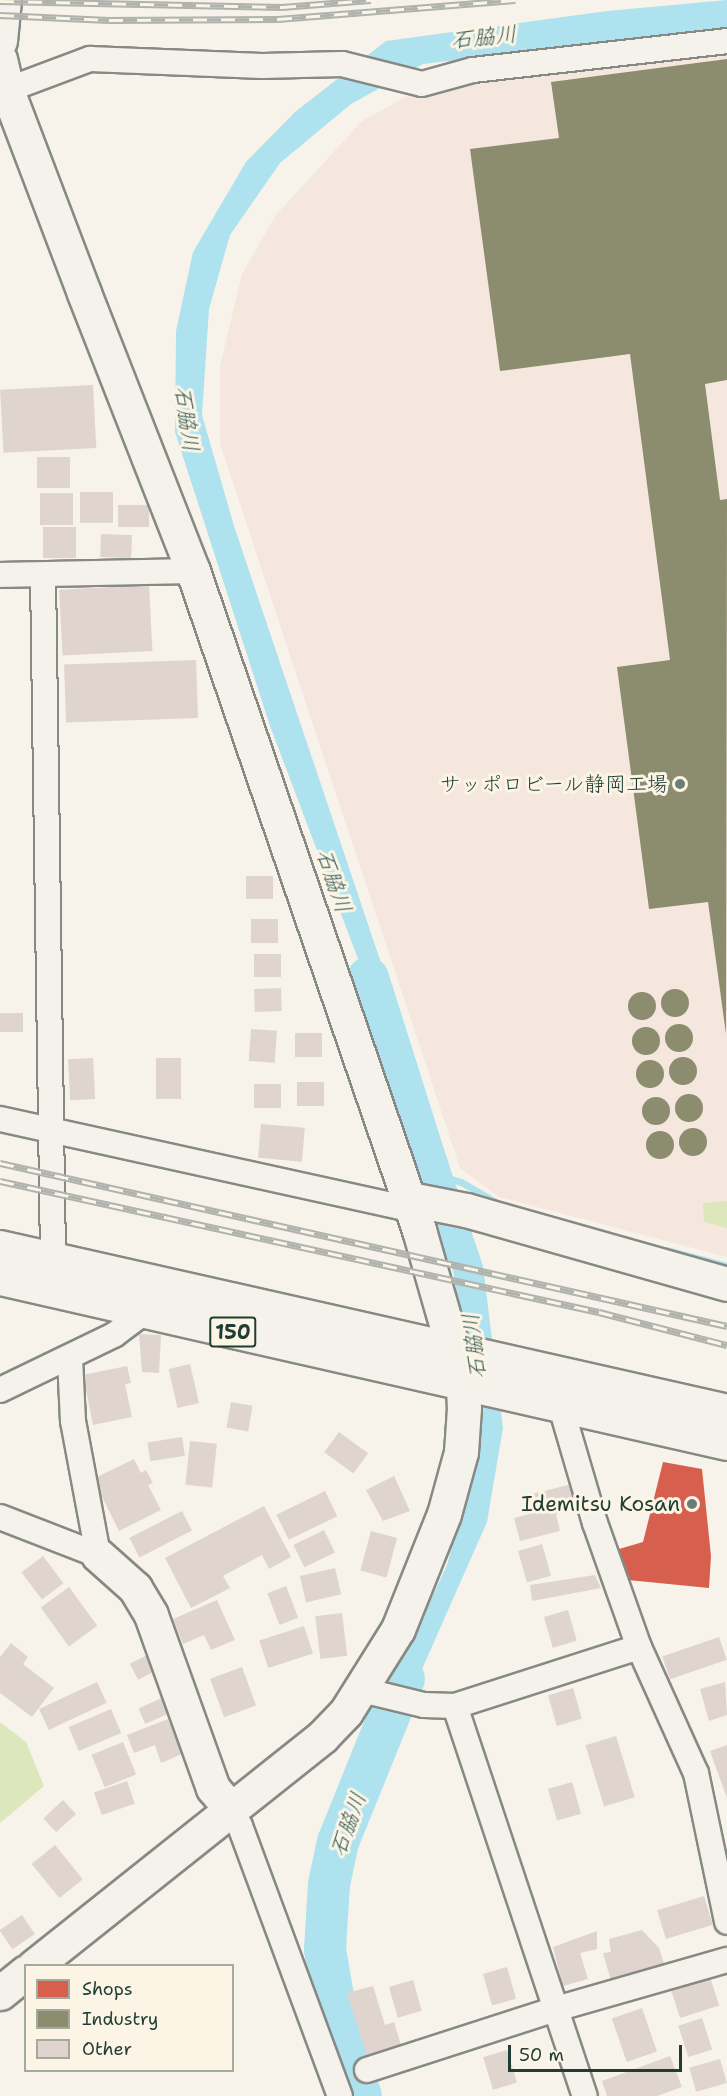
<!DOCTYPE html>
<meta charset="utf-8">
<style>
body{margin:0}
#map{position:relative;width:727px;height:2096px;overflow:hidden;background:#f7f3ea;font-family:"Shantell Sans","Klee One",sans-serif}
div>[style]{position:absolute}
.built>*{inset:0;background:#f5e7dd}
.green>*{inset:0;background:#dce7bb}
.water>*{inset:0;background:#afe2ef}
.shops>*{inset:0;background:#d6604d}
.industry>*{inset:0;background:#8c8c6e}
.round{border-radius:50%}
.stream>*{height:7px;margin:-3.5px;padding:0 3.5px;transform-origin:3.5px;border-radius:3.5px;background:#afe2ef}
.river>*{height:42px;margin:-21px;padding:0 21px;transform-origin:21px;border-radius:21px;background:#afe2ef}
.building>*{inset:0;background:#e0d4cf;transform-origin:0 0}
.roads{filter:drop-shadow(2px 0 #868984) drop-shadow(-2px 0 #868984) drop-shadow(0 2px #868984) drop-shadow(0 -2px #868984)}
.street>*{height:24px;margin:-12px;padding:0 12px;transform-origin:12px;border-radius:12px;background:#f5f2ec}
.secondary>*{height:33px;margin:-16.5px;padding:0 16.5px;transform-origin:16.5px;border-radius:16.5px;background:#f5f2ec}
.highway>*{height:33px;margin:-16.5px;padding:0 16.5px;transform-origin:16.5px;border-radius:16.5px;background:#f5f2ec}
.rail>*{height:7px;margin-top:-3.5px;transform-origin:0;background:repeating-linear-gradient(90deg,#fcf5e5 0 14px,#b0b2ad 0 28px);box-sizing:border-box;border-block:2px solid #b0b2ad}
.dots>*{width:16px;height:16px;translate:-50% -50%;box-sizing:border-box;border:3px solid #fcf5e5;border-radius:50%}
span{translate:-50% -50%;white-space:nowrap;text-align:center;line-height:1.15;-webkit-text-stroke:6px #fcf5e5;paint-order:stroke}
.shield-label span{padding:2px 4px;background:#fcf5e5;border:2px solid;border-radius:4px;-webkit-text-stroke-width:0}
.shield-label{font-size:20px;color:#1f3d34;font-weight:700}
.poi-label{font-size:21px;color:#1f3d34}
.right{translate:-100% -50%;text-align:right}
.water-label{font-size:22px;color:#365d5a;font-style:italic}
.legend{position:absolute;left:24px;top:1964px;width:210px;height:108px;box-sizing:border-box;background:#fcf5e5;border:2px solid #a4ab9e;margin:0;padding:8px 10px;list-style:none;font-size:18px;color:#1f3d34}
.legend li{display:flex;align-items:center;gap:12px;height:30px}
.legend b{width:30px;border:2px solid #a4ab9e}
.scale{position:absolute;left:508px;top:2045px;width:174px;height:27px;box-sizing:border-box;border:3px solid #1f3d34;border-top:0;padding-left:8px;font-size:18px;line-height:21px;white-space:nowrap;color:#1f3d34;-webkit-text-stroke:4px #fcf5e5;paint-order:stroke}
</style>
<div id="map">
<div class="built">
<div style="clip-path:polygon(727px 49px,727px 1257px,499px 1197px,460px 1168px,220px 444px,220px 366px,242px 274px,276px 215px,362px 121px,409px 95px,477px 78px)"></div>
</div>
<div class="green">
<div style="clip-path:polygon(727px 1201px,727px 1228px,704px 1222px,703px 1203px)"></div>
<div style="clip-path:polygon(0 1722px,26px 1742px,44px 1786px,0 1823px)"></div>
</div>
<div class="water">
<div style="clip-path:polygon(727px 0,727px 28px,423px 64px,351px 104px,280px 163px,230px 235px,209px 309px,202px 415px,234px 526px,483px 1266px,503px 1428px,487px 1522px,396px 1728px,371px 1736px,372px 1726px,447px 1565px,480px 1442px,437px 1168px,270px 726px,175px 432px,176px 331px,193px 252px,246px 162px,295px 112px,386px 41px,607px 11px)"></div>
</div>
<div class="shops">
<div style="clip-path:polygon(663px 1462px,702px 1469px,711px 1556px,709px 1588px,628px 1580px,619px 1549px,643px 1542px)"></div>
</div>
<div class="industry">
<div style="clip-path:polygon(727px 59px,727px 380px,705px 384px,720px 500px,727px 499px,726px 1034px,708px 902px,649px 909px,617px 667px,670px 660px,630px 354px,500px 371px,470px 149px,559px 138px,551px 82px)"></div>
<div class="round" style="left:661px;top:989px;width:28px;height:28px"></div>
<div class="round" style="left:628px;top:992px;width:28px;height:28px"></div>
<div class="round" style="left:665px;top:1024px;width:28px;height:28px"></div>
<div class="round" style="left:632px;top:1027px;width:28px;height:28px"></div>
<div class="round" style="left:669px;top:1057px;width:28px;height:28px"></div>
<div class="round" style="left:636px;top:1060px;width:28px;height:28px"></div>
<div class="round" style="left:675px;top:1094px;width:28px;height:28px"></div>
<div class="round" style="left:642px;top:1097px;width:28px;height:28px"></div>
<div class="round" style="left:679px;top:1128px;width:28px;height:28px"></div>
<div class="round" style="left:646px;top:1131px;width:28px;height:28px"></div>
</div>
<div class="stream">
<div style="left:433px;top:1173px;width:29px;rotate:18deg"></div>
<div style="left:461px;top:1182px;width:44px;rotate:30.1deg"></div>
<div style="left:666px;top:1250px;width:63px;rotate:14.7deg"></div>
</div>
<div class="river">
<div style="left:368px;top:978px;width:279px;rotate:72.5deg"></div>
<div style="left:361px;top:2096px;width:57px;rotate:-110.7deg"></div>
<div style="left:341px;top:2043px;width:95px;rotate:-99.7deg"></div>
<div style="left:325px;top:1949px;width:65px;rotate:-86.5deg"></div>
<div style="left:329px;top:1884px;width:43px;rotate:-77.9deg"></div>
<div style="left:338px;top:1842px;width:176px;rotate:-68deg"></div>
</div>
<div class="building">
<div style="left:93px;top:385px;width:63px;height:93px;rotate:87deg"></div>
<div style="left:37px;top:457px;width:33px;height:31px"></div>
<div style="left:80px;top:492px;width:33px;height:31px"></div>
<div style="left:73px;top:493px;width:32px;height:33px;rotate:90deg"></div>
<div style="left:118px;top:505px;width:31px;height:22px"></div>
<div style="left:43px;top:527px;width:33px;height:31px"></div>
<div style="left:101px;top:534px;width:31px;height:23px;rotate:2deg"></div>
<div style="left:149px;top:585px;width:66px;height:90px;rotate:87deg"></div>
<div style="left:196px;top:660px;width:58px;height:132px;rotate:88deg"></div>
<div style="left:246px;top:876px;width:27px;height:23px"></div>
<div style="left:278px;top:919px;width:24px;height:27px;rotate:90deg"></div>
<div style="left:254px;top:954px;width:27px;height:23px"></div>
<div style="left:281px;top:988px;width:23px;height:27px;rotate:88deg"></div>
<div style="left:23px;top:1013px;width:19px;height:23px;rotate:90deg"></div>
<div style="left:251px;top:1029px;width:26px;height:32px;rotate:4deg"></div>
<div style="left:322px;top:1033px;width:24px;height:27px;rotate:90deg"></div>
<div style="left:93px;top:1058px;width:41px;height:25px;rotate:87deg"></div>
<div style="left:156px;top:1058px;width:25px;height:41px"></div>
<div style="left:297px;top:1082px;width:27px;height:24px"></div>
<div style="left:281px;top:1084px;width:24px;height:27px;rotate:90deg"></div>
<div style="left:261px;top:1124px;width:44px;height:34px;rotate:5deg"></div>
<div style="clip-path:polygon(139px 1334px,161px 1335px,159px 1373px,142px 1372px)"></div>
<div style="left:190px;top:1364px;width:40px;height:22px;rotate:77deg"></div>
<div style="clip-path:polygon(127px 1366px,131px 1383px,125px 1384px,132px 1417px,93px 1425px,83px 1375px)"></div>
<div style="left:231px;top:1402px;width:22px;height:26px;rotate:10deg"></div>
<div style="left:339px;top:1432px;width:36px;height:25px;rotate:36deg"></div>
<div style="left:182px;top:1437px;width:19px;height:35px;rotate:81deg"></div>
<div style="left:190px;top:1441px;width:27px;height:44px;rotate:6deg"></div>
<div style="clip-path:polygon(134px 1459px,141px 1473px,146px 1470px,153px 1483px,148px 1485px,161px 1510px,119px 1531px,93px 1479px)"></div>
<div style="clip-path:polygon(394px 1476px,410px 1511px,383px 1521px,366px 1490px)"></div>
<div style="clip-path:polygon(572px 1484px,578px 1508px,556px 1514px,560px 1531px,520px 1541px,514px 1518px,533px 1513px,528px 1495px)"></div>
<div style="left:325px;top:1491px;width:28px;height:54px;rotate:64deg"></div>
<div style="clip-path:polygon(264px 1506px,291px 1557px,269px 1569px,262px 1555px,223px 1576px,230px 1588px,191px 1608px,165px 1558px)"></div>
<div style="left:182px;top:1511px;width:22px;height:59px;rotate:63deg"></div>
<div style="left:324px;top:1530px;width:25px;height:34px;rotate:64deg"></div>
<div style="left:371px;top:1531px;width:27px;height:41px;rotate:15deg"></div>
<div style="left:542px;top:1544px;width:33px;height:25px;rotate:74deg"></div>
<div style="left:43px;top:1556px;width:34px;height:27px;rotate:53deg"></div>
<div style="left:335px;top:1568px;width:27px;height:36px;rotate:77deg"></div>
<div style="clip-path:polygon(595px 1575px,601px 1588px,532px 1601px,530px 1585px)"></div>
<div style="left:286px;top:1586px;width:34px;height:20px;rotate:69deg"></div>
<div style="left:69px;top:1587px;width:48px;height:35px;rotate:54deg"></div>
<div style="clip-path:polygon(217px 1600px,235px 1640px,211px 1650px,204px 1635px,183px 1644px,173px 1619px)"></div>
<div style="left:568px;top:1610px;width:32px;height:25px;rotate:74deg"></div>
<div style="left:342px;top:1613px;width:43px;height:27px;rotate:83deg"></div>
<div style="left:304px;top:1626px;width:29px;height:47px;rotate:72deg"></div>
<div style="left:719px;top:1637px;width:24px;height:60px;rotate:71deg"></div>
<div style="clip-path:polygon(11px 1643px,28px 1657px,23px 1664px,54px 1688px,32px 1717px,0 1693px,0 1657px)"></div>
<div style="left:153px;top:1652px;width:18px;height:26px;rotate:63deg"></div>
<div style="left:242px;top:1667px;width:41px;height:34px;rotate:70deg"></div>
<div style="left:97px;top:1682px;width:23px;height:64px;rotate:65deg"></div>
<div style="clip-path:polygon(725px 1682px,727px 1715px,709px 1721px,700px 1689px)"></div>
<div style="left:573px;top:1688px;width:32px;height:26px;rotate:74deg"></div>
<div style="left:164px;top:1697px;width:17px;height:28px;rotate:66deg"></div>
<div style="left:111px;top:1709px;width:26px;height:46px;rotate:67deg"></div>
<div style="clip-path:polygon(168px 1719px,182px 1754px,161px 1763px,155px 1745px,134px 1753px,127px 1735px)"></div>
<div style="left:616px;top:1736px;width:64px;height:32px;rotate:73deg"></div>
<div style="left:123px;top:1742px;width:35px;height:34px;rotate:68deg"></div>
<div style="clip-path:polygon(727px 1745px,727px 1798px,710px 1751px)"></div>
<div style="left:127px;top:1781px;width:24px;height:35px;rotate:71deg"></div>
<div style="left:572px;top:1782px;width:33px;height:25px;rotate:74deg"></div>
<div style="left:63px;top:1800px;width:19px;height:27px;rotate:47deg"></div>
<div style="left:55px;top:1845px;width:44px;height:30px;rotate:51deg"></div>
<div style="left:704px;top:1896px;width:30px;height:49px;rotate:73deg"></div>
<div style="left:22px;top:1915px;width:23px;height:27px;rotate:56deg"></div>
<div style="clip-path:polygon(642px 1930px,659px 1948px,666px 1970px,611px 1981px,603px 1953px,611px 1952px,609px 1939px)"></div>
<div style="clip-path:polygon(597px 1931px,597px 1949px,580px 1953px,588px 1979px,563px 1986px,553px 1947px)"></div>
<div style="left:507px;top:1967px;width:33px;height:25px;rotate:74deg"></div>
<div style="left:709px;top:1974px;width:33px;height:41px;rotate:72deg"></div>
<div style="left:413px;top:1980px;width:32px;height:25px;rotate:74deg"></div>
<div style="clip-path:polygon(373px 1986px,385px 2025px,394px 2022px,402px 2048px,368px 2059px,347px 1993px)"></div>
<div style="left:642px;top:2008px;width:46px;height:32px;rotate:71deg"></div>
<div style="left:702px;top:2018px;width:33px;height:25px;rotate:72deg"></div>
<div style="left:507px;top:2050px;width:34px;height:25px;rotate:73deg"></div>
<div style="clip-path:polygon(670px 2056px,682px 2087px,657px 2096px,607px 2096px,602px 2081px)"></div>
<div style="left:720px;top:2059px;width:25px;height:32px;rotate:74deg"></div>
</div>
<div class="roads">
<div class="street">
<div style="left:7px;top:90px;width:89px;rotate:-20.5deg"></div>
<div style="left:90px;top:59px;width:172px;rotate:2.3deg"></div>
<div style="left:262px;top:66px;width:80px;rotate:-1.4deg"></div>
<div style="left:342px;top:64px;width:82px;rotate:14deg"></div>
<div style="left:422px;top:84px;width:53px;rotate:-15.4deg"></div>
<div style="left:473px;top:70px;width:256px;rotate:-6.5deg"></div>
<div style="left:0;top:575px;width:193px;rotate:-1.2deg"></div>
<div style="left:43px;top:575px;width:684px;rotate:89.16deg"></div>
<div style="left:0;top:1119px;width:420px;rotate:12.4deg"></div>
<div style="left:70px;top:1358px;width:63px;rotate:87.3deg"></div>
<div style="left:73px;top:1421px;width:136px;rotate:79.4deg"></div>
<div style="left:0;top:1390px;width:127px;rotate:-25.8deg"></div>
<div style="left:114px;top:1335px;width:38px;rotate:-37deg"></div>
<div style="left:561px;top:1407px;width:121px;rotate:73.7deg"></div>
<div style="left:595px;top:1523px;width:132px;rotate:70.5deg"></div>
<div style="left:639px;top:1647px;width:138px;rotate:65.7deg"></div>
<div style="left:696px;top:1773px;width:152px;rotate:78.2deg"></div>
<div style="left:0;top:1517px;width:105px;rotate:21.2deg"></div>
<div style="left:362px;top:1690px;width:64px;rotate:13.6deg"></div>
<div style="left:424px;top:1705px;width:31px;rotate:2deg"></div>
<div style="left:455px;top:1706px;width:193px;rotate:-17.8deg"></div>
<div style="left:455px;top:1706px;width:411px;rotate:71.6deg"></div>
<div style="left:229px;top:1807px;width:22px;rotate:60deg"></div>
<div style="left:240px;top:1826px;width:288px;rotate:69.7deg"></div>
<div style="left:367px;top:2070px;width:199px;rotate:-17.9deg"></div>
<div style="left:556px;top:2009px;width:178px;rotate:-16deg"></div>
</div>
<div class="secondary">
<div style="left:0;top:41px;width:41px;rotate:-84.4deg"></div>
<div style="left:0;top:59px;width:32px;rotate:77deg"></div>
<div style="left:7px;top:90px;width:217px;rotate:69.2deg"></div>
<div style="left:84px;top:293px;width:299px;rotate:68.6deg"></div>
<div style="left:193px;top:571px;width:697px;rotate:71.07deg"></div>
<div style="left:419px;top:1230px;width:159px;rotate:74deg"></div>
<div style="left:463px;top:1383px;width:25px;rotate:88deg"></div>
<div style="left:464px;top:1408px;width:44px;rotate:93.9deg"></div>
<div style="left:461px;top:1452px;width:64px;rotate:105.3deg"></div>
<div style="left:444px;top:1514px;width:124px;rotate:111.8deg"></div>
<div style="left:398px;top:1629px;width:98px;rotate:122.1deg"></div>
<div style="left:346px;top:1712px;width:35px;rotate:134deg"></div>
<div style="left:322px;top:1737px;width:368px;rotate:141.5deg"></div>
<div style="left:405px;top:1198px;width:62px;rotate:11.1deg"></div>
<div style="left:466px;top:1210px;width:271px;rotate:15.8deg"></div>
<div style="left:98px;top:1555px;width:50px;rotate:41.7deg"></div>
<div style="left:135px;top:1588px;width:31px;rotate:59deg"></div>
<div style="left:151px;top:1615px;width:184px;rotate:70.3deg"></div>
<div style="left:213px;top:1788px;width:25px;rotate:50deg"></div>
<div style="left:0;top:1993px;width:33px;rotate:-39deg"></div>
</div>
<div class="highway">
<div style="left:0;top:1247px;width:745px;rotate:12.71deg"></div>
<div style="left:0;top:1278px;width:745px;rotate:12.79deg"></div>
</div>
</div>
<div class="rail">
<div style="left:0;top:1px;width:282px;rotate:1.2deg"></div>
<div style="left:282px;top:7px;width:89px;rotate:-4.5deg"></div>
<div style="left:0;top:15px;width:109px;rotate:2.6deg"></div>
<div style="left:109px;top:20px;width:169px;rotate:-0.3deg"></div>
<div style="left:278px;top:19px;width:238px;rotate:-4.6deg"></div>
<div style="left:0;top:1163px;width:745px;rotate:12.64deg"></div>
<div style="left:0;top:1181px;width:613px;rotate:12.34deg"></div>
<div style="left:599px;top:1312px;width:132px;rotate:14.5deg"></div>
</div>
<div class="dots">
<div style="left:680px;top:784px;background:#6b7d74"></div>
<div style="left:692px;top:1504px;background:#6b7d74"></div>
</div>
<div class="shield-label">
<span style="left:233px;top:1332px">150</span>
</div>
<div class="poi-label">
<span class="right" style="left:668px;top:784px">サッポロビール静岡工場</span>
<span class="right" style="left:680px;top:1504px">Idemitsu Kosan</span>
</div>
<div class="water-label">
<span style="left:484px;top:37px;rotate:-6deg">石脇川</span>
<span style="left:187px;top:419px;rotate:82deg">石脇川</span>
<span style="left:334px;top:881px;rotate:71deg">石脇川</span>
<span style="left:474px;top:1346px;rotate:-97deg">石脇川</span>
<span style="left:348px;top:1824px;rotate:-70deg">石脇川</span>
</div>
<ul class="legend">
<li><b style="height:16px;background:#d6604d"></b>Shops</li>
<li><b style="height:16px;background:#8c8c6e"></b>Industry</li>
<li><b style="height:16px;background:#e0d4cf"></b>Other</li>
</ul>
<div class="scale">50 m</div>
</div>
